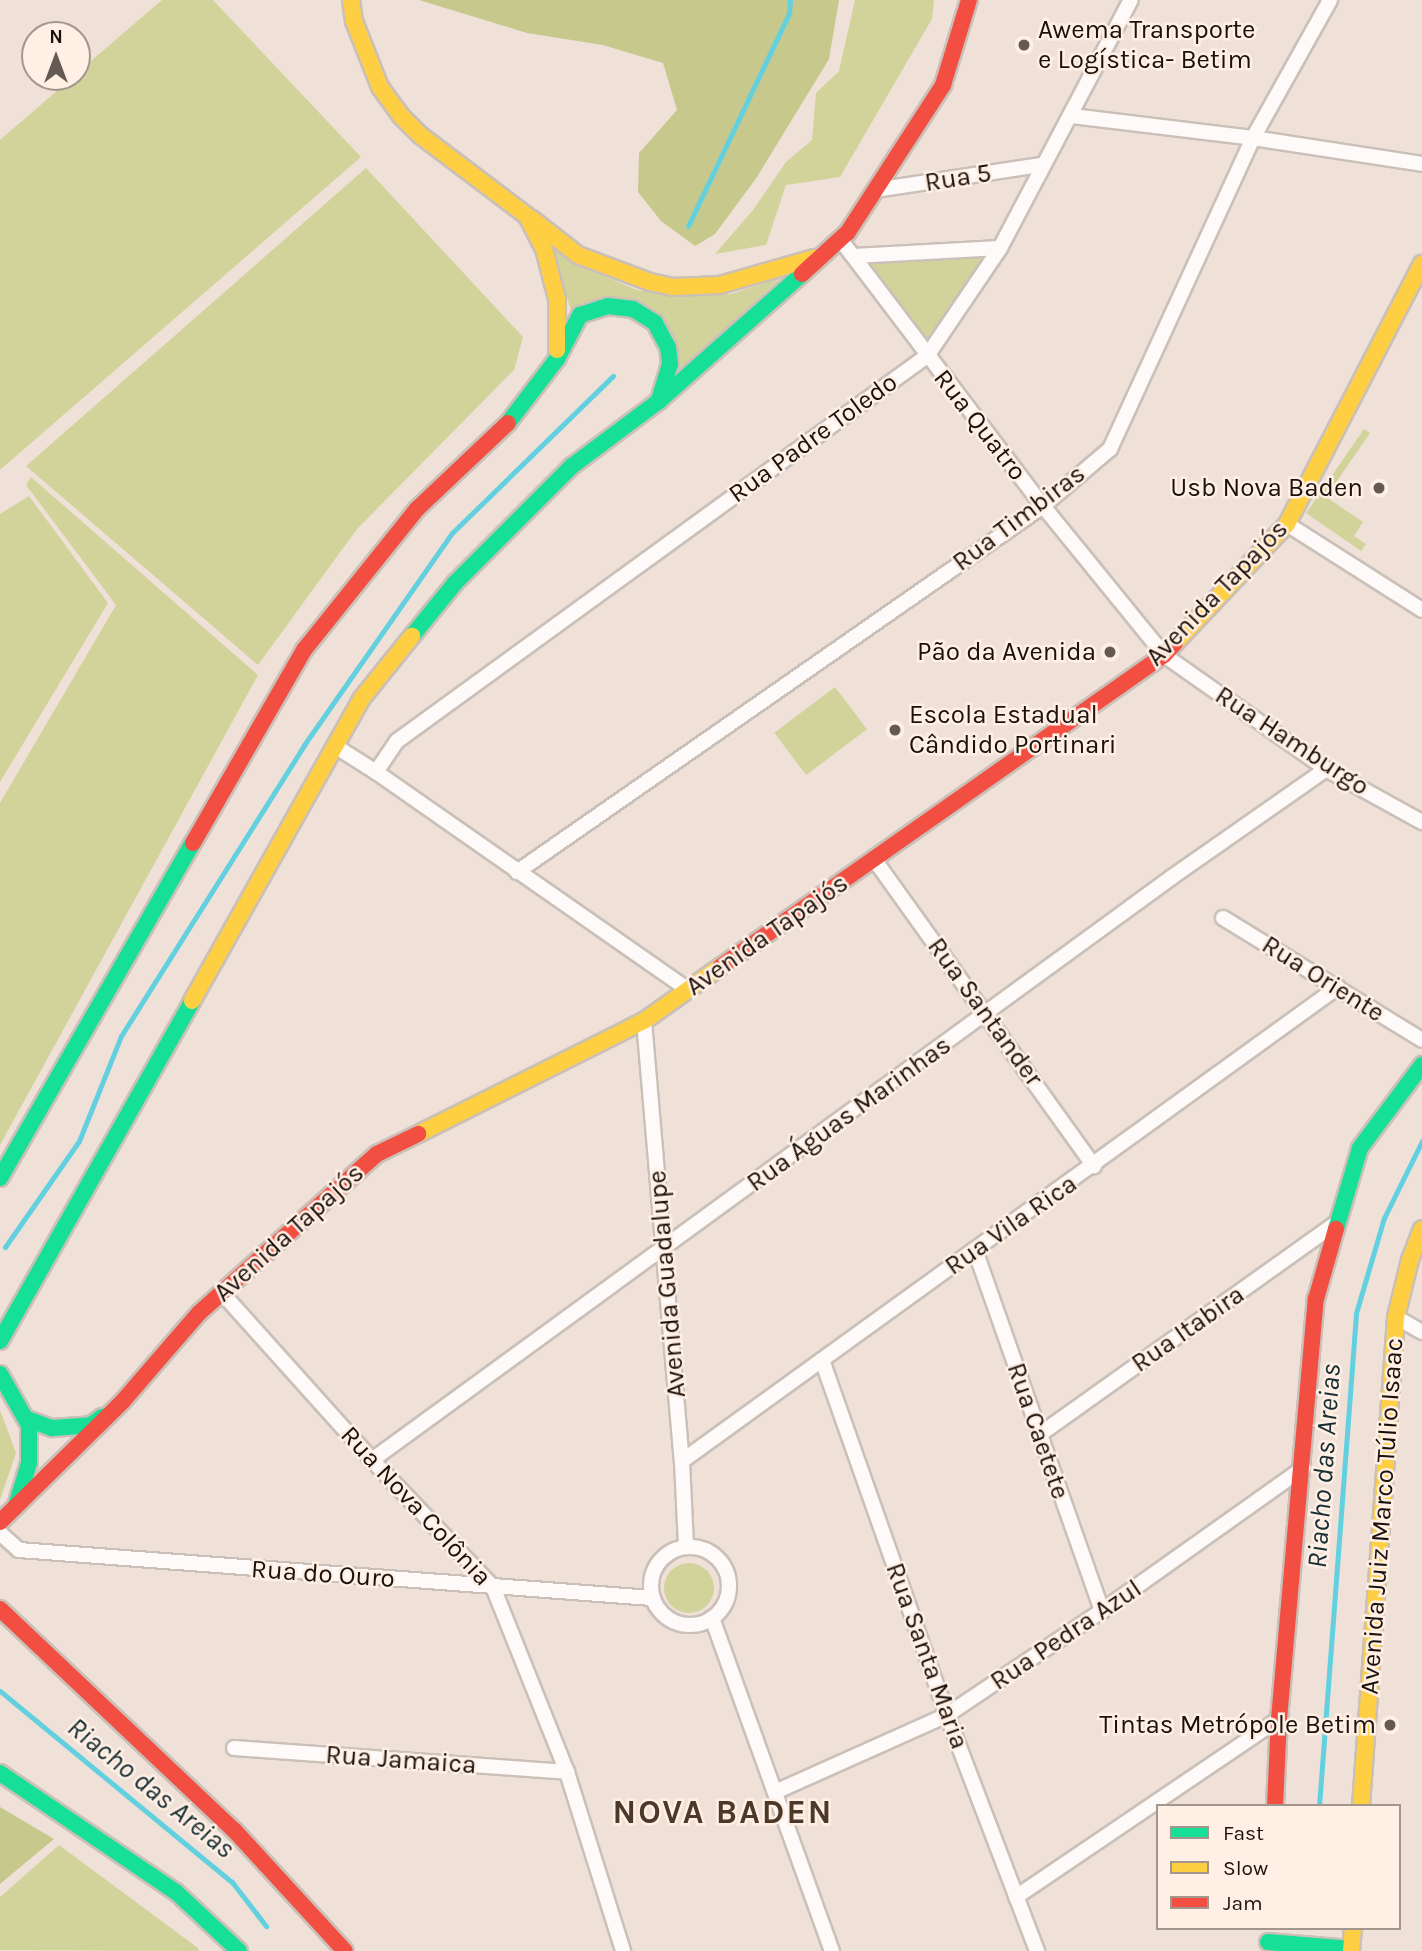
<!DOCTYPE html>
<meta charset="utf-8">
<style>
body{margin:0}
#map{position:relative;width:1422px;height:1951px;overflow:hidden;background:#efe1d8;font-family:Karla,sans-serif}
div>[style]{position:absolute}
.green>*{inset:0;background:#d2d39a;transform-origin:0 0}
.round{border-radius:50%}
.forest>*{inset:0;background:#c7c88c}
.stream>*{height:5px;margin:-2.5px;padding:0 2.5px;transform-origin:2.5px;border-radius:2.5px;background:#63d0e0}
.roads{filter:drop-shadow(2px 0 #cac0b8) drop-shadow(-2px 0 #cac0b8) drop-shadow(0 2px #cac0b8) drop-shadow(0 -2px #cac0b8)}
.street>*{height:14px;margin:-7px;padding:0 7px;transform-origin:7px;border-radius:7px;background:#fdfaf9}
.street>.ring{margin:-7px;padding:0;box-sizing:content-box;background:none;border:14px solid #fdfaf9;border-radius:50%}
.fast>*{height:16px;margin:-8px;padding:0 8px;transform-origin:8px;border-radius:8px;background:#16e098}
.slow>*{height:16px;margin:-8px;padding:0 8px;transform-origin:8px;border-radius:8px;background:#ffcf43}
.jam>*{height:16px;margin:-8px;padding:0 8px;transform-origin:8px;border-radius:8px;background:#f24e42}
.dots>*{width:19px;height:19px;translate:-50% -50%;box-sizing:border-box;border:4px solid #ffefe4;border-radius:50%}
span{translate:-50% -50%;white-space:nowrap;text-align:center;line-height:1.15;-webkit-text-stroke:5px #ffefe4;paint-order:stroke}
.poi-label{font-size:26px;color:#1a110b}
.left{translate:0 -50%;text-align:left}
.right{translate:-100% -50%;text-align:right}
.street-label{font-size:26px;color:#1a110b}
.water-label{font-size:28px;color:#172f34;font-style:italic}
.district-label{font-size:33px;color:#4c3829;font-weight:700;letter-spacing:2px}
.legend{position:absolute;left:1156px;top:1804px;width:245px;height:126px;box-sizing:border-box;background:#ffefe4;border:2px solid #a3968d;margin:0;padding:9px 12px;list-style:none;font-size:21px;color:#1a110b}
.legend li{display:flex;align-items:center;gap:14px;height:35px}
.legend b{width:35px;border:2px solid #a3968d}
.north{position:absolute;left:21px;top:21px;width:70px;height:70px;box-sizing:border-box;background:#ffefe4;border:2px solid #a3968d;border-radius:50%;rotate:0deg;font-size:19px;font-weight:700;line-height:28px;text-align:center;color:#1a110b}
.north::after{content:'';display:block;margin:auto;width:24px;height:32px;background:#655a53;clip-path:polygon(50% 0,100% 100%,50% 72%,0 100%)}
</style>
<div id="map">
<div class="green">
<div style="clip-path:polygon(162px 0,213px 0,361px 157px,0 470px,0 140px,73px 77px,77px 77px,77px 73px)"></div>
<div style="clip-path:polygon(855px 0,934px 0,932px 19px,840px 177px,786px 185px,766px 245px,715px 254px,753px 210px,786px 162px,812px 140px,816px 93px,839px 71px)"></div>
<div style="clip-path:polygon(366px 168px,523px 337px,514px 370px,357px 529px,258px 665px,26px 466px)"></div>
<div style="clip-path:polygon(548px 241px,592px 271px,637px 290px,678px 296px,731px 294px,780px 278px,681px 371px,664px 321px,572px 313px)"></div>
<div style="clip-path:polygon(986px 255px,927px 346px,864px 262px)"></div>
<div style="clip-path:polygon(1364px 429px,1370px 433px,1326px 497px,1363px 522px,1354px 536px,1366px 544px,1361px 551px,1306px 513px)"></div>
<div style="clip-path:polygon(31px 477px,258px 675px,0 1145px,0 803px,116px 605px,26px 485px)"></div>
<div style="clip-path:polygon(29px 496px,108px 603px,0 782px,0 514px)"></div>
<div style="left:835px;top:687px;width:53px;height:76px;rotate:53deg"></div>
<div style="clip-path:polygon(0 1410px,16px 1453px,0 1500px)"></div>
<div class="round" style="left:664px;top:1563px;width:50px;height:50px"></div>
<div style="clip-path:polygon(59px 1845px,198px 1948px,199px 1951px,0 1950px,0 1897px)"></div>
</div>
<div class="forest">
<div style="clip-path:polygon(419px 0,839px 0,829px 59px,757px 177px,715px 234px,695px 246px,661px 221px,638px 192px,639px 153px,677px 110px,663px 63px,603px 45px,527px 33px)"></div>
<div style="clip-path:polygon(0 1807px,54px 1839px,0 1884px)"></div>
</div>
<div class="stream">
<div style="left:688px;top:226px;width:236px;rotate:-64.6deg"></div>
<div style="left:789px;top:13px;width:13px;rotate:-86deg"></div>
<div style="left:5px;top:1247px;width:129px;rotate:-55.1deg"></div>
<div style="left:79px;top:1141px;width:113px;rotate:-68.2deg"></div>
<div style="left:121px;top:1036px;width:344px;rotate:-57.8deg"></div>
<div style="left:304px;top:745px;width:259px;rotate:-55.1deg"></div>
<div style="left:452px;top:533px;width:225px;rotate:-44.3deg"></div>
<div style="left:0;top:1691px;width:301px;rotate:39.5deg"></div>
<div style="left:232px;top:1882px;width:56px;rotate:52.3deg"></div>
<div style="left:1319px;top:1806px;width:494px;rotate:-85.7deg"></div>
<div style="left:1356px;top:1313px;width:99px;rotate:-73.6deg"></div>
<div style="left:1384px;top:1218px;width:86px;rotate:-63.7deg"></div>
</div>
<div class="roads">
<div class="street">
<div style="left:1072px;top:116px;width:182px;rotate:6.9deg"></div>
<div style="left:1253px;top:138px;width:171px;rotate:8.7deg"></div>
<div style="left:875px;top:190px;width:168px;rotate:-8.6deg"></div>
<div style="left:840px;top:239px;width:335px;rotate:52.8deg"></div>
<div style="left:1043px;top:506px;width:192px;rotate:50.9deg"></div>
<div style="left:1164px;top:655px;width:198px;rotate:35.1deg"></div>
<div style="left:1326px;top:769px;width:110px;rotate:28.9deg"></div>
<div style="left:854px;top:256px;width:146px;rotate:-3.1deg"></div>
<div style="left:1287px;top:524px;width:160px;rotate:32.5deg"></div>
<div style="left:335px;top:746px;width:49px;rotate:32.4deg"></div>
<div style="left:376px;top:772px;width:381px;rotate:34.9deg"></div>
<div style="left:376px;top:772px;width:37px;rotate:-56deg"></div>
<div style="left:397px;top:741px;width:655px;rotate:-36deg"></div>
<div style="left:927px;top:356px;width:130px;rotate:-55.9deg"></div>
<div style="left:1000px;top:248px;width:280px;rotate:-62.2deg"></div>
<div style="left:874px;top:859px;width:378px;rotate:54.4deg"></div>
<div style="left:517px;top:872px;width:641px;rotate:-34.83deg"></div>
<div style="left:1043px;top:506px;width:88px;rotate:-40.4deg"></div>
<div style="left:1110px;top:449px;width:342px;rotate:-65.3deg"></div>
<div style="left:1253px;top:138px;width:158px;rotate:-60.8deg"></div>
<div style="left:1223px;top:918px;width:233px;rotate:31.5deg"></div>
<div style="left:644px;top:1021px;width:442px;rotate:85.1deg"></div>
<div style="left:682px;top:1461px;width:86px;rotate:87.3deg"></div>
<div style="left:975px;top:1250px;width:383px;rotate:70.6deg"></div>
<div style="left:222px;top:1293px;width:224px;rotate:48.1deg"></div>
<div style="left:372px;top:1460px;width:175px;rotate:46.4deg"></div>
<div style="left:493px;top:1587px;width:199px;rotate:68.2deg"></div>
<div style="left:567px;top:1772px;width:188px;rotate:72.6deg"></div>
<div style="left:1396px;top:1317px;width:30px;rotate:30deg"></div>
<div style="left:822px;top:1360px;width:376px;rotate:70.6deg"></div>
<div style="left:947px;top:1715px;width:253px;rotate:69.1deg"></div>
<div style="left:1039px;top:1435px;width:365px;rotate:-35.5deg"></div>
<div style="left:372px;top:1460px;width:990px;rotate:-36.08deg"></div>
<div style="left:1172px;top:877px;width:188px;rotate:-35deg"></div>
<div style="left:682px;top:1461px;width:809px;rotate:-35.85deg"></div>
<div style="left:0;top:1533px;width:25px;rotate:42deg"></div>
<div style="left:19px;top:1550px;width:635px;rotate:4.34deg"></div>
<div class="ring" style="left:651px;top:1547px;width:64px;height:64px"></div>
<div style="left:712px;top:1618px;width:354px;rotate:70.2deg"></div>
<div style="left:234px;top:1748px;width:334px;rotate:4.1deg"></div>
<div style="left:775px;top:1792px;width:188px;rotate:-24.1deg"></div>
<div style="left:947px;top:1715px;width:187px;rotate:-33.9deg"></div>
<div style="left:1102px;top:1611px;width:247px;rotate:-35.4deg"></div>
<div style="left:1016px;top:1897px;width:318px;rotate:-34.1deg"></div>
</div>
<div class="fast">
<div style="left:508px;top:423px;width:81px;rotate:-52.6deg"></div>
<div style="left:557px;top:359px;width:50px;rotate:-62.4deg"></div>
<div style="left:580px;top:315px;width:29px;rotate:-18deg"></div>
<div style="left:608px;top:306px;width:25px;rotate:7deg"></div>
<div style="left:633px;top:309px;width:26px;rotate:32deg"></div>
<div style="left:655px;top:323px;width:27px;rotate:62deg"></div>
<div style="left:668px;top:347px;width:17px;rotate:83deg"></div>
<div style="left:670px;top:364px;width:39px;rotate:107deg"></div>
<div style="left:412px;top:636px;width:68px;rotate:-50.9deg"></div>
<div style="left:455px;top:583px;width:165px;rotate:-45deg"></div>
<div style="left:572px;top:466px;width:109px;rotate:-36.8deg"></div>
<div style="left:659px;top:401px;width:191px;rotate:-41.6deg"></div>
<div style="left:0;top:1178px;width:387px;rotate:-60.1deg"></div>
<div style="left:1336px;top:1229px;width:84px;rotate:-73.5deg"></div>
<div style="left:1360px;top:1148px;width:104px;rotate:-53.2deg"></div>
<div style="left:0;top:1341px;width:390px;rotate:-60.5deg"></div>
<div style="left:0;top:1374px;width:59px;rotate:60.4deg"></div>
<div style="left:29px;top:1425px;width:38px;rotate:90deg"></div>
<div style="left:29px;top:1463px;width:45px;rotate:106.8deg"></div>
<div style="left:27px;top:1419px;width:27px;rotate:20deg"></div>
<div style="left:52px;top:1428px;width:39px;rotate:-4deg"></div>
<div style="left:91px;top:1425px;width:14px;rotate:-36deg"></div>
<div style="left:0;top:1773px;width:212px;rotate:34.1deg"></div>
<div style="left:176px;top:1892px;width:86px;rotate:43.1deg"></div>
<div style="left:1268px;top:1942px;width:83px;rotate:4.8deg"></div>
</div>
<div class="slow">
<div style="left:351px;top:0;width:21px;rotate:82deg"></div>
<div style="left:354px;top:21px;width:71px;rotate:68.5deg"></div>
<div style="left:380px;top:87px;width:37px;rotate:54deg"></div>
<div style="left:402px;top:117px;width:25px;rotate:45deg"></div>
<div style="left:420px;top:135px;width:134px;rotate:37.1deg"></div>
<div style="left:527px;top:216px;width:37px;rotate:63deg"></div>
<div style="left:544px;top:249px;width:52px;rotate:75.4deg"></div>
<div style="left:557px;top:299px;width:51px;rotate:90deg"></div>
<div style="left:532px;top:219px;width:58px;rotate:38deg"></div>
<div style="left:578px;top:255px;width:77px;rotate:20.6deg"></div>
<div style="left:650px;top:282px;width:24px;rotate:12deg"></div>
<div style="left:673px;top:287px;width:47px;rotate:-2.4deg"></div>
<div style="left:720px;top:285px;width:98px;rotate:-16deg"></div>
<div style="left:1175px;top:643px;width:163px;rotate:-46.7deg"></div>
<div style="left:1287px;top:524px;width:293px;rotate:-62.6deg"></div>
<div style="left:192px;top:1001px;width:347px;rotate:-60.7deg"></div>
<div style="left:362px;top:698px;width:80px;rotate:-51.1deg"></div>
<div style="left:418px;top:1134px;width:253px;rotate:-26.6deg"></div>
<div style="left:644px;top:1021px;width:93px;rotate:-35.4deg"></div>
<div style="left:1361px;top:1806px;width:490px;rotate:-85.9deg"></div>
<div style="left:1396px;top:1317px;width:59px;rotate:-76.2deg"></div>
<div style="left:1410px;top:1260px;width:33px;rotate:-69deg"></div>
<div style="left:1351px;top:1951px;width:23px;rotate:-85deg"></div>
</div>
<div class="jam">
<div style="left:802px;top:274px;width:62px;rotate:-42.4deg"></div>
<div style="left:848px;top:232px;width:175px;rotate:-57.1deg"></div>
<div style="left:943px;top:85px;width:89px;rotate:-73deg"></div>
<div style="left:193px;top:843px;width:223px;rotate:-60.1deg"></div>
<div style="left:304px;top:650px;width:181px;rotate:-51.3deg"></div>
<div style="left:417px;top:509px;width:125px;rotate:-43.4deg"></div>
<div style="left:720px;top:967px;width:543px;rotate:-35.1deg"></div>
<div style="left:1164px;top:655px;width:16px;rotate:-47deg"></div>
<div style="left:0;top:1522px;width:173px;rotate:-44.5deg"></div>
<div style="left:123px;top:1401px;width:116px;rotate:-49.2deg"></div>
<div style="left:199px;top:1313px;width:239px;rotate:-41.8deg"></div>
<div style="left:377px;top:1154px;width:46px;rotate:-26deg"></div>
<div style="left:0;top:1609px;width:322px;rotate:43.4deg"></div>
<div style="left:234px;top:1830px;width:164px;rotate:47.5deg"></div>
<div style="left:1275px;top:1806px;width:87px;rotate:-87.4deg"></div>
<div style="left:1279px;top:1719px;width:422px;rotate:-85deg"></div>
<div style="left:1316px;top:1299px;width:73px;rotate:-74.1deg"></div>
</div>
</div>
<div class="dots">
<div style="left:1024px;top:45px;background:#655a53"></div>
<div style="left:1379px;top:488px;background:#655a53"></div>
<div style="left:1110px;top:652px;background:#655a53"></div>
<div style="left:895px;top:730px;background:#655a53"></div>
<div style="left:1390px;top:1725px;background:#655a53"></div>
</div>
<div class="poi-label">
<span class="left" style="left:1038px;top:45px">Awema Transporte<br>e Logística- Betim</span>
<span class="right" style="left:1363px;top:488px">Usb Nova Baden</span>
<span class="right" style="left:1096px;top:652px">Pão da Avenida</span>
<span class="left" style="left:909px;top:730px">Escola Estadual<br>Cândido Portinari</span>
<span class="right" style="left:1376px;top:1725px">Tintas Metrópole Betim</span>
</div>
<div class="street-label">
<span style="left:958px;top:178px;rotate:-9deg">Rua 5</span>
<span style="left:980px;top:425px;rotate:52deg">Rua Quatro</span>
<span style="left:813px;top:438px;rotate:-36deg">Rua Padre Toledo</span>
<span style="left:1019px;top:518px;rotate:-37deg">Rua Timbiras</span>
<span style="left:1217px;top:593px;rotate:-46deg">Avenida Tapajós</span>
<span style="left:1292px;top:741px;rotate:33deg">Rua Hamburgo</span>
<span style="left:767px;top:935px;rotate:-35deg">Avenida Tapajós</span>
<span style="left:1323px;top:979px;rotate:32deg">Rua Oriente</span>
<span style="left:985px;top:1012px;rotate:54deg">Rua Santander</span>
<span style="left:849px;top:1114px;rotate:-36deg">Rua Águas Marinhas</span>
<span style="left:1011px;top:1225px;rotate:-35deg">Rua Vila Rica</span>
<span style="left:289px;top:1233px;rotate:-42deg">Avenida Tapajós</span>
<span style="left:667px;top:1284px;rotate:-95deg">Avenida Guadalupe</span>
<span style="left:1188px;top:1329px;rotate:-35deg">Rua Itabira</span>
<span style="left:1038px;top:1431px;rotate:71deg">Rua Caetete</span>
<span style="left:416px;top:1506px;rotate:47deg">Rua Nova Colônia</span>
<span style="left:1382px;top:1516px;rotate:-86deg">Avenida Juiz Marco Túlio Isaac</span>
<span style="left:323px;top:1574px;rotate:4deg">Rua do Ouro</span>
<span style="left:1066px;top:1635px;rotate:-34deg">Rua Pedra Azul</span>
<span style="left:927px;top:1656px;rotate:70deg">Rua Santa Maria</span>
<span style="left:401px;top:1760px;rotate:4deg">Rua Jamaica</span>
</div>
<div class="water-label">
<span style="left:1324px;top:1466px;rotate:-86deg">Riacho das Areias</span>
<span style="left:151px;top:1788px;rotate:39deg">Riacho das Areias</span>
</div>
<div class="district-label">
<span style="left:723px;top:1813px">NOVA BADEN</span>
</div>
<ul class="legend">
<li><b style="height:9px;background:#16e098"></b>Fast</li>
<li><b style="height:9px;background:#ffcf43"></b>Slow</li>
<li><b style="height:9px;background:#f24e42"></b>Jam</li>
</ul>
<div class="north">N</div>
</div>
